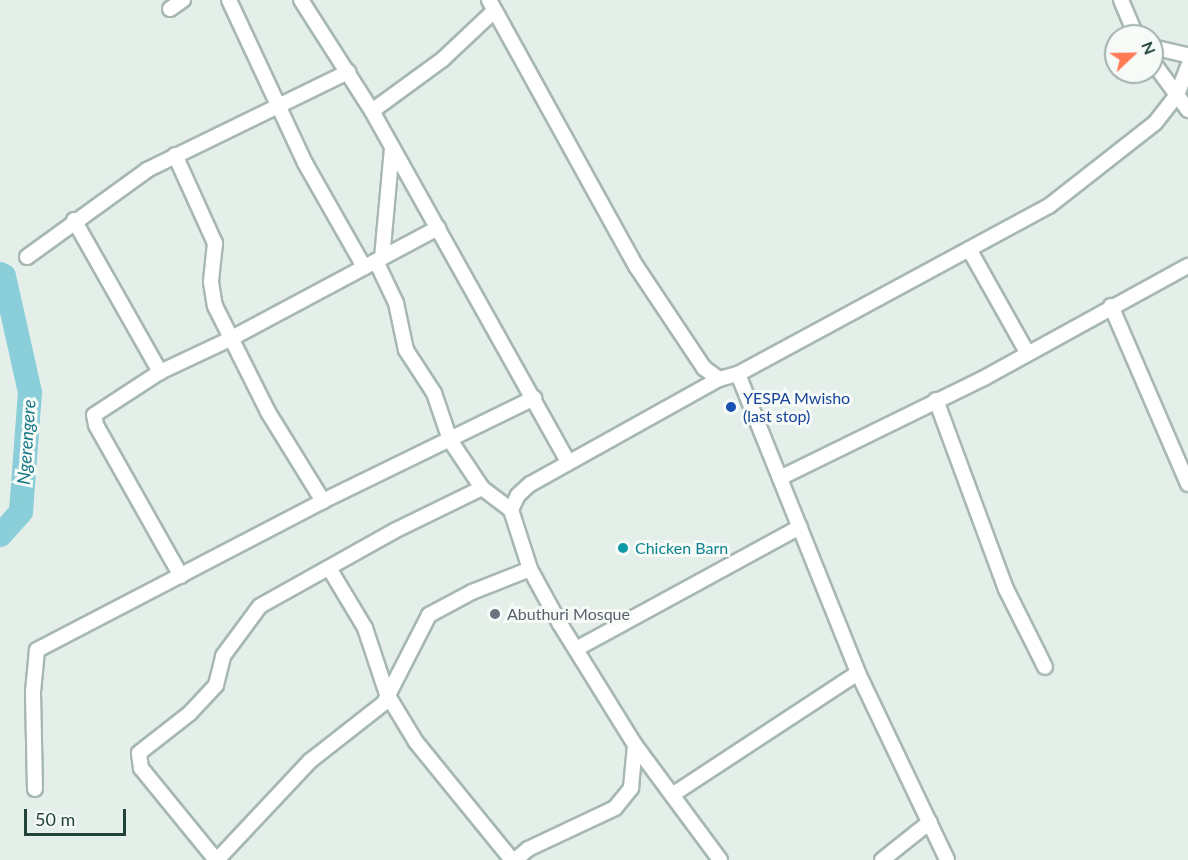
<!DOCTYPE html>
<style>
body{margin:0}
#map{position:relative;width:1188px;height:860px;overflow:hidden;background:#e5efea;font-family:Lato,sans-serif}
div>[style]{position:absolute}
.river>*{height:24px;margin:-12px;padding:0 12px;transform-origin:12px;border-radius:12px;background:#89ced8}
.roads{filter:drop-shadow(2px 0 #a7b8b1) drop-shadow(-2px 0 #a7b8b1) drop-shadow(0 2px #a7b8b1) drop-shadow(0 -2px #a7b8b1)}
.street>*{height:14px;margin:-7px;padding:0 7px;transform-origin:7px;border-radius:7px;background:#fff}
.dots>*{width:16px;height:16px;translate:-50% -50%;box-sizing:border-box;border:3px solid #f6fbf8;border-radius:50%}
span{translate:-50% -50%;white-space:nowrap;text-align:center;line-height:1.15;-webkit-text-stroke:6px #f6fbf8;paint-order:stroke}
.transit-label{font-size:16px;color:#164399}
.left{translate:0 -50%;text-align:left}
.culture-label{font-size:16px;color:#0d838f}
.worship-label{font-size:16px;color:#5b616d}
.water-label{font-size:18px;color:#157686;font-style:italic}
.north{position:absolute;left:1104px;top:24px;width:60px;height:60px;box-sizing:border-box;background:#f6fbf8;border:2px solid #a1b1ac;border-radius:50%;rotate:68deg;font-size:16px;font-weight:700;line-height:24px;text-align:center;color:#224339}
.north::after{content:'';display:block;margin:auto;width:21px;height:27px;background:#fe7954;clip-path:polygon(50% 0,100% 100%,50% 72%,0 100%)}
.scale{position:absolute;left:24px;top:809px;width:102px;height:27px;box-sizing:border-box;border:3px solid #224339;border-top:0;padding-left:8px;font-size:18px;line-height:21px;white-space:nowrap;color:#224339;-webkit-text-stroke:4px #f6fbf8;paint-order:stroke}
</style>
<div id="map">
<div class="river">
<div style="left:0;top:274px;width:4px;rotate:27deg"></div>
<div style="left:4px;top:276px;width:119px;rotate:77.4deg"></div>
<div style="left:30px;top:392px;width:120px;rotate:94.3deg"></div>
<div style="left:21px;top:512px;width:31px;rotate:132deg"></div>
</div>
<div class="roads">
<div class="street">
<div style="left:229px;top:0;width:180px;rotate:65deg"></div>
<div style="left:305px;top:163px;width:120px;rotate:60.4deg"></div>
<div style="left:301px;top:0;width:132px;rotate:57.4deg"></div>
<div style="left:372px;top:111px;width:402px;rotate:60.8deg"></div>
<div style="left:489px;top:0;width:304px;rotate:61.1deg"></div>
<div style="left:636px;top:266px;width:123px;rotate:56.3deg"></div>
<div style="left:704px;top:368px;width:19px;rotate:36deg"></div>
<div style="left:719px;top:379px;width:20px;rotate:-15deg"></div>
<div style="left:738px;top:374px;width:353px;rotate:-28.4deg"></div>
<div style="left:1049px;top:206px;width:135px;rotate:-38.1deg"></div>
<div style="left:1155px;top:123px;width:36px;rotate:-52deg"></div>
<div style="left:1177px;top:95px;width:31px;rotate:-69deg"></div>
<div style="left:1121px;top:0;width:39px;rotate:67deg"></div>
<div style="left:170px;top:9px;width:16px;rotate:-35deg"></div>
<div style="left:1152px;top:47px;width:37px;rotate:13deg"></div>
<div style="left:1152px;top:61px;width:61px;rotate:53.7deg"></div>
<div style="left:372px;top:111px;width:88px;rotate:-36.2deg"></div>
<div style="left:443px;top:59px;width:71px;rotate:-43.3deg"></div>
<div style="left:175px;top:155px;width:97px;rotate:65.6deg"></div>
<div style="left:215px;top:243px;width:39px;rotate:96deg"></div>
<div style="left:211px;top:282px;width:24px;rotate:81deg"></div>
<div style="left:215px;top:306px;width:119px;rotate:63.4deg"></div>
<div style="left:268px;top:412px;width:105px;rotate:58.3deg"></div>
<div style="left:74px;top:220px;width:175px;rotate:60.5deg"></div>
<div style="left:969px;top:249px;width:120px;rotate:60.7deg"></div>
<div style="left:27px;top:257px;width:148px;rotate:-35.9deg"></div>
<div style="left:147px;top:170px;width:224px;rotate:-26deg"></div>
<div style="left:382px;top:258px;width:109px;rotate:-84.8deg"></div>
<div style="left:376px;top:261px;width:47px;rotate:64.5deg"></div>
<div style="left:396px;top:303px;width:48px;rotate:78deg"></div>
<div style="left:406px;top:350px;width:51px;rotate:56.9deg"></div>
<div style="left:434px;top:393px;width:50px;rotate:71.2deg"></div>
<div style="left:450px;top:440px;width:58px;rotate:56.3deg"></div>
<div style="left:482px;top:488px;width:36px;rotate:37deg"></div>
<div style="left:1111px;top:306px;width:194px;rotate:66.6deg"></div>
<div style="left:738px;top:374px;width:322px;rotate:68.1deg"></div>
<div style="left:858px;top:673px;width:207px;rotate:64.5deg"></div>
<div style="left:719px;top:379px;width:216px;rotate:150.9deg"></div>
<div style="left:530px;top:484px;width:16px;rotate:137deg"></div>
<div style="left:518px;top:495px;width:17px;rotate:115deg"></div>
<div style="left:511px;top:510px;width:62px;rotate:72.1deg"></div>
<div style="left:530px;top:569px;width:63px;rotate:61.4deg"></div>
<div style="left:560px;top:624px;width:142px;rotate:58.2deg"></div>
<div style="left:635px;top:745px;width:143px;rotate:53.5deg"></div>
<div style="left:936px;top:400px;width:202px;rotate:69.7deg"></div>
<div style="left:1006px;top:589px;width:87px;rotate:63.4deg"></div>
<div style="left:780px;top:478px;width:227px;rotate:-26.1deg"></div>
<div style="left:984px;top:378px;width:233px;rotate:-28.8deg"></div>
<div style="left:329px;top:568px;width:70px;rotate:59deg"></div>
<div style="left:365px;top:628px;width:70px;rotate:71.6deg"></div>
<div style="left:387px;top:694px;width:56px;rotate:58.9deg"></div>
<div style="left:416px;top:742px;width:152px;rotate:50.9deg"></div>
<div style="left:181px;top:576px;width:173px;rotate:-119.4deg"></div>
<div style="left:96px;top:425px;width:10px;rotate:-101deg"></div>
<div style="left:94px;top:415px;width:79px;rotate:-33.1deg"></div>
<div style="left:160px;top:372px;width:77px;rotate:-25.2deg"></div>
<div style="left:230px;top:339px;width:236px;rotate:-28.1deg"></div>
<div style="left:576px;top:649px;width:255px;rotate:-28.6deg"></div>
<div style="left:35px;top:789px;width:97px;rotate:-91.2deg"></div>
<div style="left:33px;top:692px;width:42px;rotate:-84.6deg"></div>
<div style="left:37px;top:650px;width:322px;rotate:-27.5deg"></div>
<div style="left:323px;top:501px;width:235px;rotate:-26deg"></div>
<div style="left:672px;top:795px;width:222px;rotate:-33.3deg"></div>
<div style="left:216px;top:860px;width:119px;rotate:-129.2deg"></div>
<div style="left:141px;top:768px;width:15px;rotate:-98deg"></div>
<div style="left:139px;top:753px;width:65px;rotate:-38.1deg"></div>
<div style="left:190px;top:713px;width:38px;rotate:-47deg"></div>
<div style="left:216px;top:685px;width:30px;rotate:-76deg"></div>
<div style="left:223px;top:656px;width:62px;rotate:-53.5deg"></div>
<div style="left:260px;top:606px;width:154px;rotate:-29.2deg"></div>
<div style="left:394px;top:531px;width:98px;rotate:-26deg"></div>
<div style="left:217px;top:860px;width:136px;rotate:-46.8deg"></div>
<div style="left:310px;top:761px;width:94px;rotate:-38.1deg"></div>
<div style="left:384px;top:703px;width:99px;rotate:-62.9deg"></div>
<div style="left:429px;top:615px;width:49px;rotate:-28.1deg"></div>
<div style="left:472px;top:592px;width:62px;rotate:-21.6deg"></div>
<div style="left:515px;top:860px;width:17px;rotate:-40deg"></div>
<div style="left:528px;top:849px;width:96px;rotate:-25.2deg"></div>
<div style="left:615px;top:808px;width:26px;rotate:-51deg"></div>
<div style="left:631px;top:788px;width:43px;rotate:-84.7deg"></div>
<div style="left:882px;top:860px;width:61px;rotate:-38.4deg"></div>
</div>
</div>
<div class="dots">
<div style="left:731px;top:407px;background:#1a4fb4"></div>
<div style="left:623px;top:548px;background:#0f9aa8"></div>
<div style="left:495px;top:614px;background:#6b7280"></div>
</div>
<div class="transit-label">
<span class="left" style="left:743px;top:407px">YESPA Mwisho<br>(last stop)</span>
</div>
<div class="culture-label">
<span class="left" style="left:635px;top:548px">Chicken Barn</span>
</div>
<div class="worship-label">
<span class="left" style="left:507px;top:614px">Abuthuri Mosque</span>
</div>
<div class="water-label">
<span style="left:26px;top:442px;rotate:-86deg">Ngerengere</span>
</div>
<div class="north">N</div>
<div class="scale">50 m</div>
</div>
